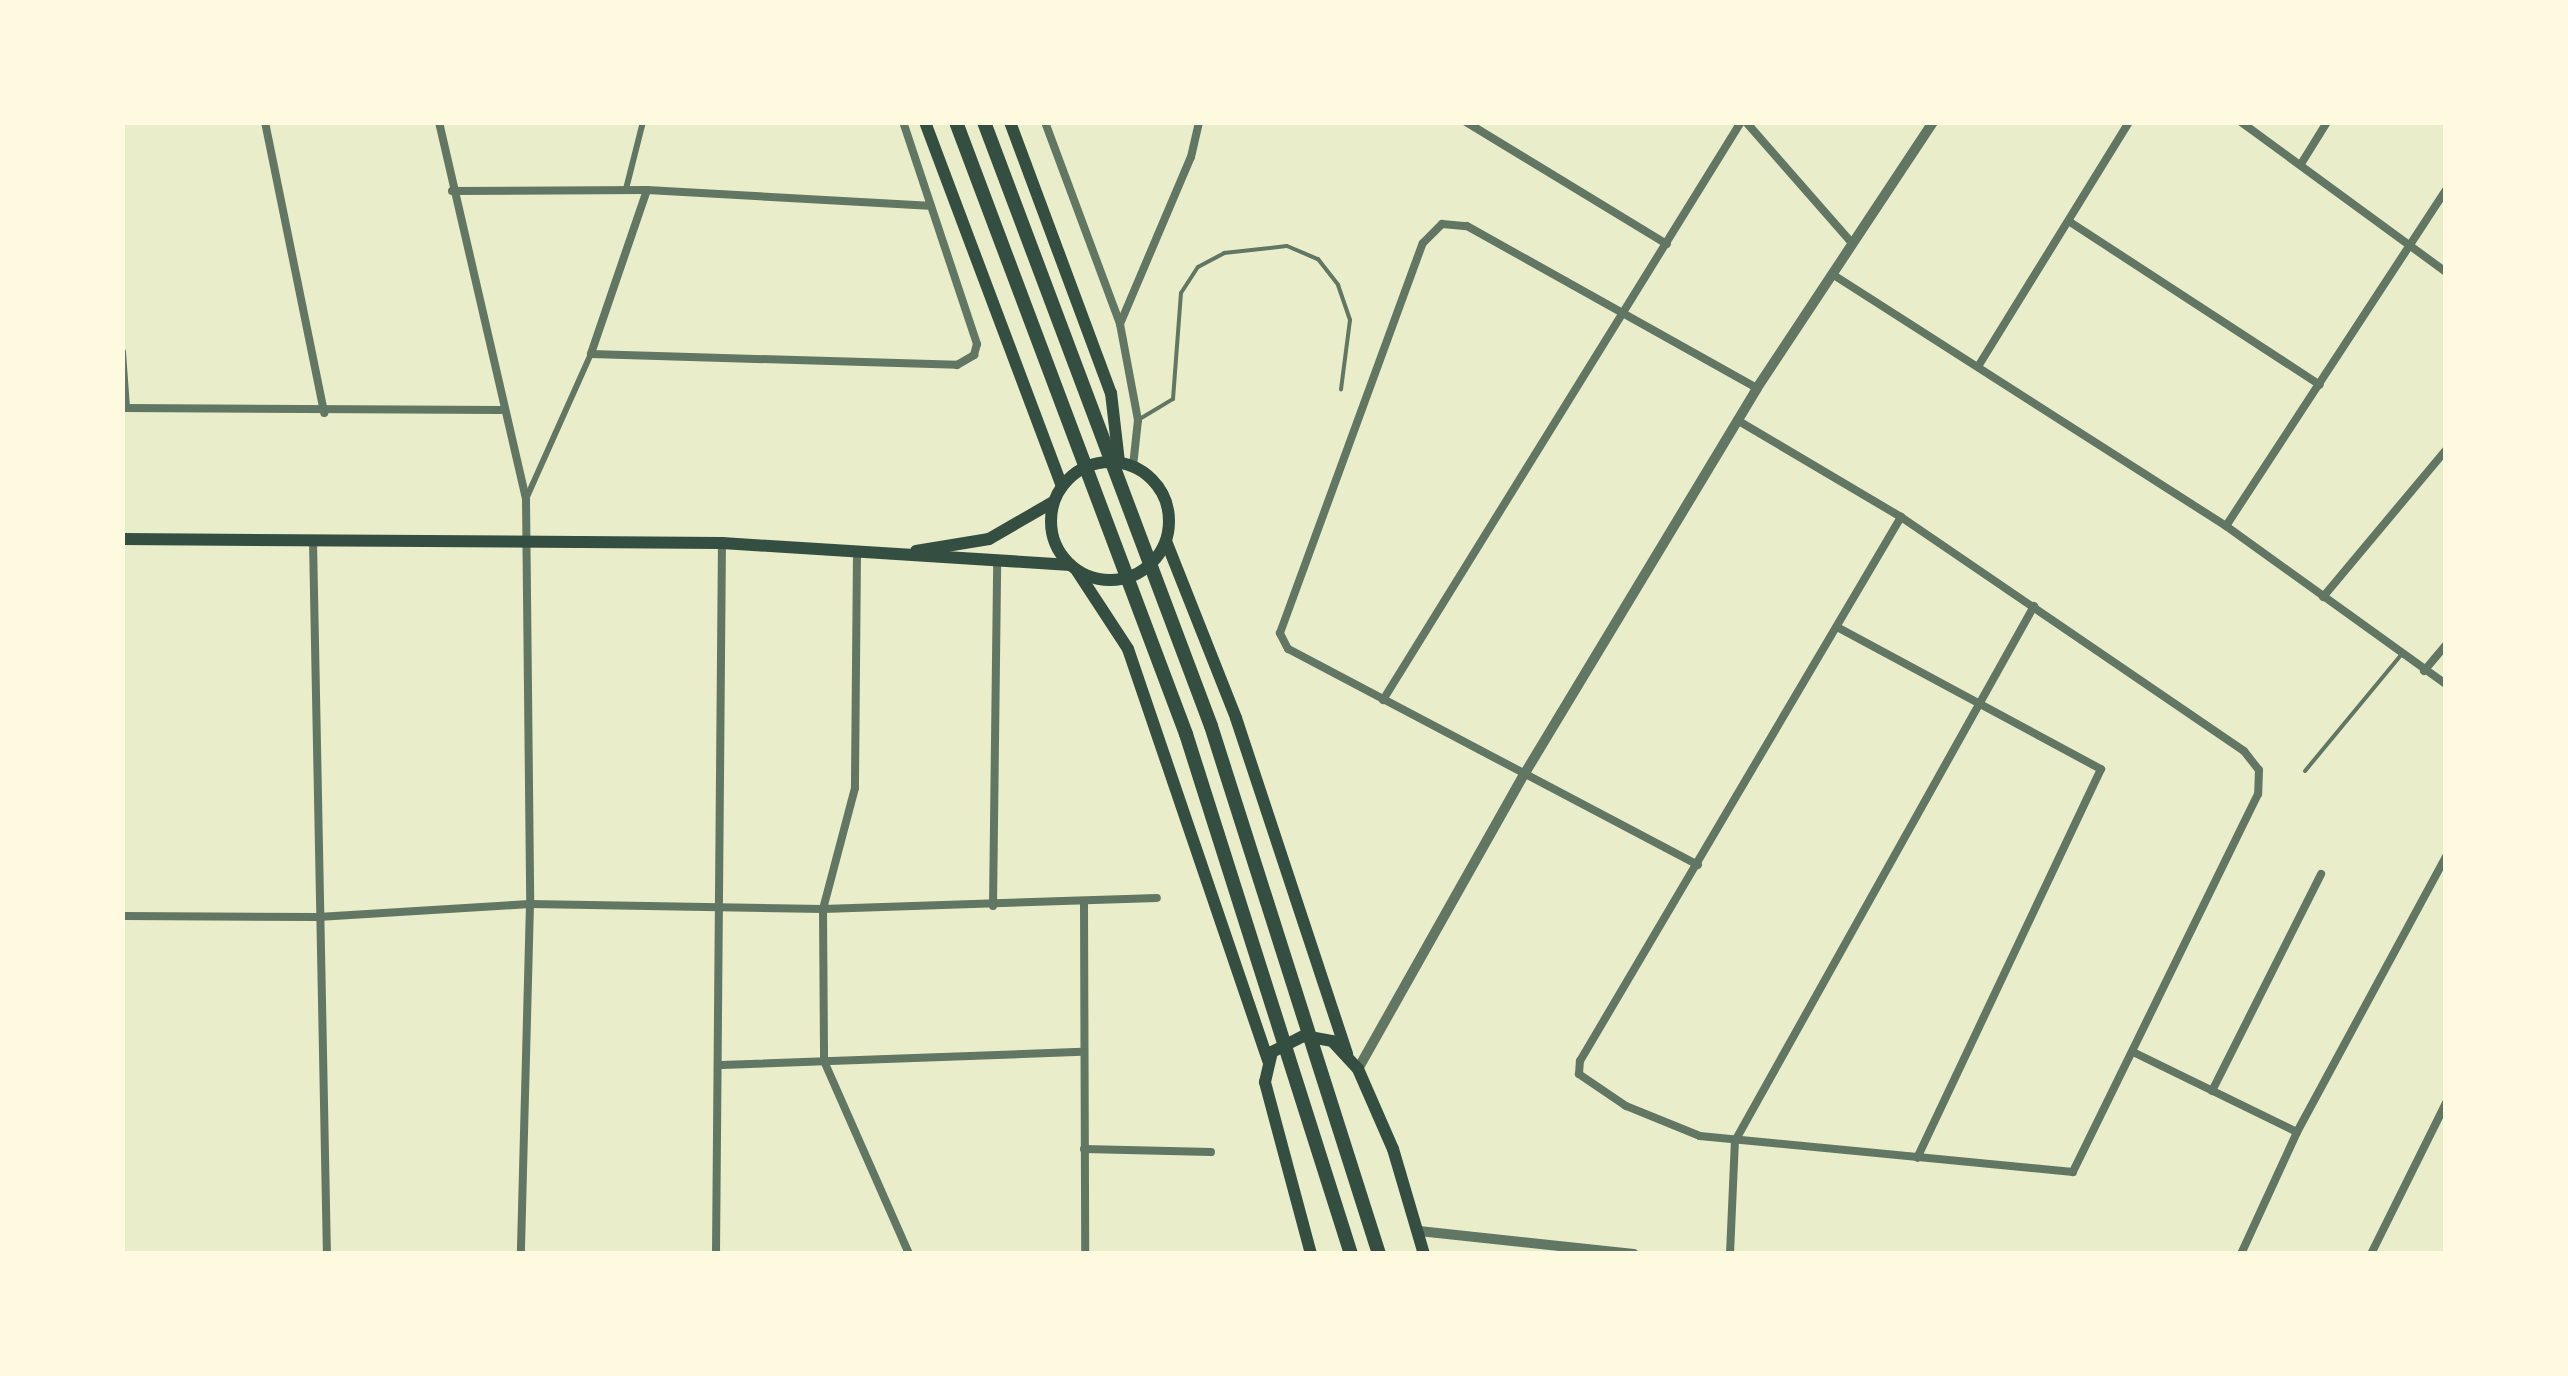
<!DOCTYPE html>
<style>
body{margin:0}
#map{position:relative;width:2568px;height:1376px;overflow:hidden;background:#e9edc9;font-family:Cabin,sans-serif}
div>[style]{position:absolute}
.service>*{height:4px;margin:-2px;padding:0 2px;transform-origin:2px;border-radius:2px;background:#617663}
.pedestrian>*{height:6px;margin:-3px;padding:0 3px;transform-origin:3px;border-radius:3px;background:#617663}
.minor>*{height:8px;margin:-4px;padding:0 4px;transform-origin:4px;border-radius:4px;background:#617663}
.tertiary>*{height:10px;margin:-5px;padding:0 5px;transform-origin:5px;border-radius:5px;background:#617663}
.primary>*{height:12px;margin:-6px;padding:0 6px;transform-origin:6px;border-radius:6px;background:#344e41}
.primary>.ring{margin:-6px;padding:0;box-sizing:content-box;background:none;border:12px solid #344e41;border-radius:50%}
.trunk>*{height:14px;margin:-7px;padding:0 7px;transform-origin:7px;border-radius:7px;background:#344e41}
span{translate:-50% -50%;white-space:nowrap;text-align:center;line-height:1.15;-webkit-text-stroke:10px #fefae0;paint-order:stroke}
.frame{position:absolute;inset:0;border:125px solid #fefae0;pointer-events:none}
</style>
<div id="map">
<div class="service">
<div style="left:1138px;top:420px;width:41px;rotate:-31deg"></div>
<div style="left:1173px;top:399px;width:106px;rotate:-85.7deg"></div>
<div style="left:1181px;top:293px;width:31px;rotate:-57deg"></div>
<div style="left:1198px;top:267px;width:30px;rotate:-28deg"></div>
<div style="left:1224px;top:253px;width:63px;rotate:-6.3deg"></div>
<div style="left:1287px;top:246px;width:34px;rotate:23deg"></div>
<div style="left:1318px;top:259px;width:33px;rotate:52deg"></div>
<div style="left:1338px;top:285px;width:37px;rotate:71deg"></div>
<div style="left:1350px;top:320px;width:70px;rotate:97.4deg"></div>
<div style="left:2305px;top:771px;width:151px;rotate:-50.4deg"></div>
</div>
<div class="pedestrian">
<div style="left:626px;top:189px;width:69px;rotate:-75.8deg"></div>
<div style="left:526px;top:499px;width:159px;rotate:-65.9deg"></div>
</div>
<div class="minor">
<div style="left:265px;top:122px;width:297px;rotate:78.5deg"></div>
<div style="left:439px;top:122px;width:387px;rotate:77deg"></div>
<div style="left:526px;top:499px;width:405px;rotate:89.4deg"></div>
<div style="left:530px;top:904px;width:350px;rotate:91.5deg"></div>
<div style="left:1045px;top:122px;width:215px;rotate:69.6deg"></div>
<div style="left:1120px;top:324px;width:98px;rotate:79.4deg"></div>
<div style="left:1138px;top:420px;width:46px;rotate:96.2deg"></div>
<div style="left:1466px;top:122px;width:235px;rotate:31.3deg"></div>
<div style="left:1746px;top:122px;width:159px;rotate:48.8deg"></div>
<div style="left:2241px;top:122px;width:254px;rotate:36.2deg"></div>
<div style="left:2301px;top:164px;width:49px;rotate:-58.2deg"></div>
<div style="left:647px;top:190px;width:173px;rotate:108.9deg"></div>
<div style="left:591px;top:354px;width:366px;rotate:1.7deg"></div>
<div style="left:957px;top:365px;width:20px;rotate:-30deg"></div>
<div style="left:974px;top:355px;width:11px;rotate:-75deg"></div>
<div style="left:977px;top:344px;width:234px;rotate:-108.4deg"></div>
<div style="left:452px;top:191px;width:195px;rotate:-0.3deg"></div>
<div style="left:647px;top:190px;width:282px;rotate:3.2deg"></div>
<div style="left:2070px;top:222px;width:298px;rotate:33.1deg"></div>
<div style="left:1832px;top:274px;width:468px;rotate:32.6deg"></div>
<div style="left:2226px;top:526px;width:271px;rotate:35.7deg"></div>
<div style="left:1120px;top:324px;width:181px;rotate:-67deg"></div>
<div style="left:1191px;top:157px;width:36px;rotate:-77deg"></div>
<div style="left:122px;top:352px;width:56px;rotate:85.9deg"></div>
<div style="left:1979px;top:365px;width:286px;rotate:-58.3deg"></div>
<div style="left:122px;top:408px;width:379px;rotate:0.3deg"></div>
<div style="left:1737px;top:420px;width:191px;rotate:30.6deg"></div>
<div style="left:1901px;top:517px;width:415px;rotate:34.3deg"></div>
<div style="left:2244px;top:751px;width:24px;rotate:52deg"></div>
<div style="left:2259px;top:770px;width:24px;rotate:92deg"></div>
<div style="left:2258px;top:794px;width:421px;rotate:116.1deg"></div>
<div style="left:2073px;top:1172px;width:375px;rotate:-174.5deg"></div>
<div style="left:1700px;top:1136px;width:80px;rotate:-157.9deg"></div>
<div style="left:1626px;top:1106px;width:57px;rotate:-145.8deg"></div>
<div style="left:1579px;top:1074px;width:13px;rotate:-86deg"></div>
<div style="left:1580px;top:1061px;width:632px;rotate:-59.46deg"></div>
<div style="left:2226px;top:526px;width:402px;rotate:-56.8deg"></div>
<div style="left:313px;top:541px;width:713px;rotate:88.88deg"></div>
<div style="left:857px;top:552px;width:236px;rotate:90.5deg"></div>
<div style="left:855px;top:788px;width:125px;rotate:104.8deg"></div>
<div style="left:823px;top:909px;width:152px;rotate:89.6deg"></div>
<div style="left:824px;top:1061px;width:211px;rotate:66.2deg"></div>
<div style="left:2323px;top:597px;width:192px;rotate:-50.1deg"></div>
<div style="left:1837px;top:627px;width:300px;rotate:28.3deg"></div>
<div style="left:2101px;top:769px;width:430px;rotate:115.3deg"></div>
<div style="left:2424px;top:671px;width:34px;rotate:-50deg"></div>
<div style="left:1383px;top:700px;width:680px;rotate:-58.23deg"></div>
<div style="left:1698px;top:865px;width:463px;rotate:-152.2deg"></div>
<div style="left:1288px;top:649px;width:18px;rotate:-117deg"></div>
<div style="left:1280px;top:633px;width:415px;rotate:-69.9deg"></div>
<div style="left:1423px;top:243px;width:27px;rotate:-45deg"></div>
<div style="left:1442px;top:224px;width:25px;rotate:5deg"></div>
<div style="left:1467px;top:226px;width:332px;rotate:29.2deg"></div>
<div style="left:1084px;top:904px;width:350px;rotate:89.8deg"></div>
<div style="left:993px;top:906px;width:342px;rotate:-89.3deg"></div>
<div style="left:122px;top:916px;width:196px;rotate:0.3deg"></div>
<div style="left:318px;top:917px;width:212px;rotate:-3.5deg"></div>
<div style="left:530px;top:904px;width:293px;rotate:1deg"></div>
<div style="left:823px;top:909px;width:334px;rotate:-1.9deg"></div>
<div style="left:2133px;top:1052px;width:182px;rotate:26deg"></div>
<div style="left:722px;top:1065px;width:360px;rotate:-2.1deg"></div>
<div style="left:2212px;top:1091px;width:243px;rotate:-63.3deg"></div>
<div style="left:1084px;top:1149px;width:127px;rotate:1.4deg"></div>
<div style="left:716px;top:1254px;width:711px;rotate:-89.52deg"></div>
<div style="left:1730px;top:1254px;width:113px;rotate:-87.5deg"></div>
<div style="left:1735px;top:1141px;width:613px;rotate:-60.8deg"></div>
<div style="left:2241px;top:1254px;width:134px;rotate:-65.3deg"></div>
<div style="left:2297px;top:1132px;width:314px;rotate:-61.6deg"></div>
<div style="left:2371px;top:1254px;width:169px;rotate:-63.6deg"></div>
</div>
<div class="tertiary">
<div style="left:1358px;top:1069px;width:340px;rotate:-60.6deg"></div>
<div style="left:1525px;top:773px;width:449px;rotate:-58.9deg"></div>
<div style="left:1757px;top:388px;width:319px;rotate:-56.5deg"></div>
<div style="left:1419px;top:1231px;width:216px;rotate:6.1deg"></div>
</div>
<div class="primary">
<div style="left:925px;top:122px;width:389px;rotate:69.4deg"></div>
<div style="left:1010px;top:122px;width:289px;rotate:69.6deg"></div>
<div style="left:1111px;top:393px;width:69px;rotate:83.4deg"></div>
<div class="ring" style="left:1051px;top:462px;width:106px;height:106px"></div>
<div style="left:122px;top:539px;width:600px;rotate:0.38deg"></div>
<div style="left:722px;top:543px;width:349px;rotate:3.6deg"></div>
<div style="left:1166px;top:541px;width:190px;rotate:68.4deg"></div>
<div style="left:1236px;top:718px;width:354px;rotate:71.7deg"></div>
<div style="left:916px;top:551px;width:74px;rotate:-9.3deg"></div>
<div style="left:989px;top:539px;width:74px;rotate:-30deg"></div>
<div style="left:1077px;top:571px;width:93px;rotate:56.8deg"></div>
<div style="left:1128px;top:649px;width:435px;rotate:71.2deg"></div>
<div style="left:1311px;top:1254px;width:178px;rotate:-105deg"></div>
<div style="left:1265px;top:1082px;width:31px;rotate:-77deg"></div>
<div style="left:1272px;top:1052px;width:36px;rotate:-27deg"></div>
<div style="left:1304px;top:1036px;width:28px;rotate:10deg"></div>
<div style="left:1332px;top:1041px;width:38px;rotate:47deg"></div>
<div style="left:1358px;top:1069px;width:87px;rotate:66.4deg"></div>
<div style="left:1393px;top:1149px;width:109px;rotate:73.6deg"></div>
</div>
<div class="trunk">
<div style="left:956px;top:122px;width:654px;rotate:69.4deg"></div>
<div style="left:1186px;top:734px;width:546px;rotate:72.4deg"></div>
<div style="left:984px;top:122px;width:645px;rotate:69.4deg"></div>
<div style="left:1211px;top:726px;width:554px;rotate:72.35deg"></div>
</div>
<div class="frame"></div>
</div>
